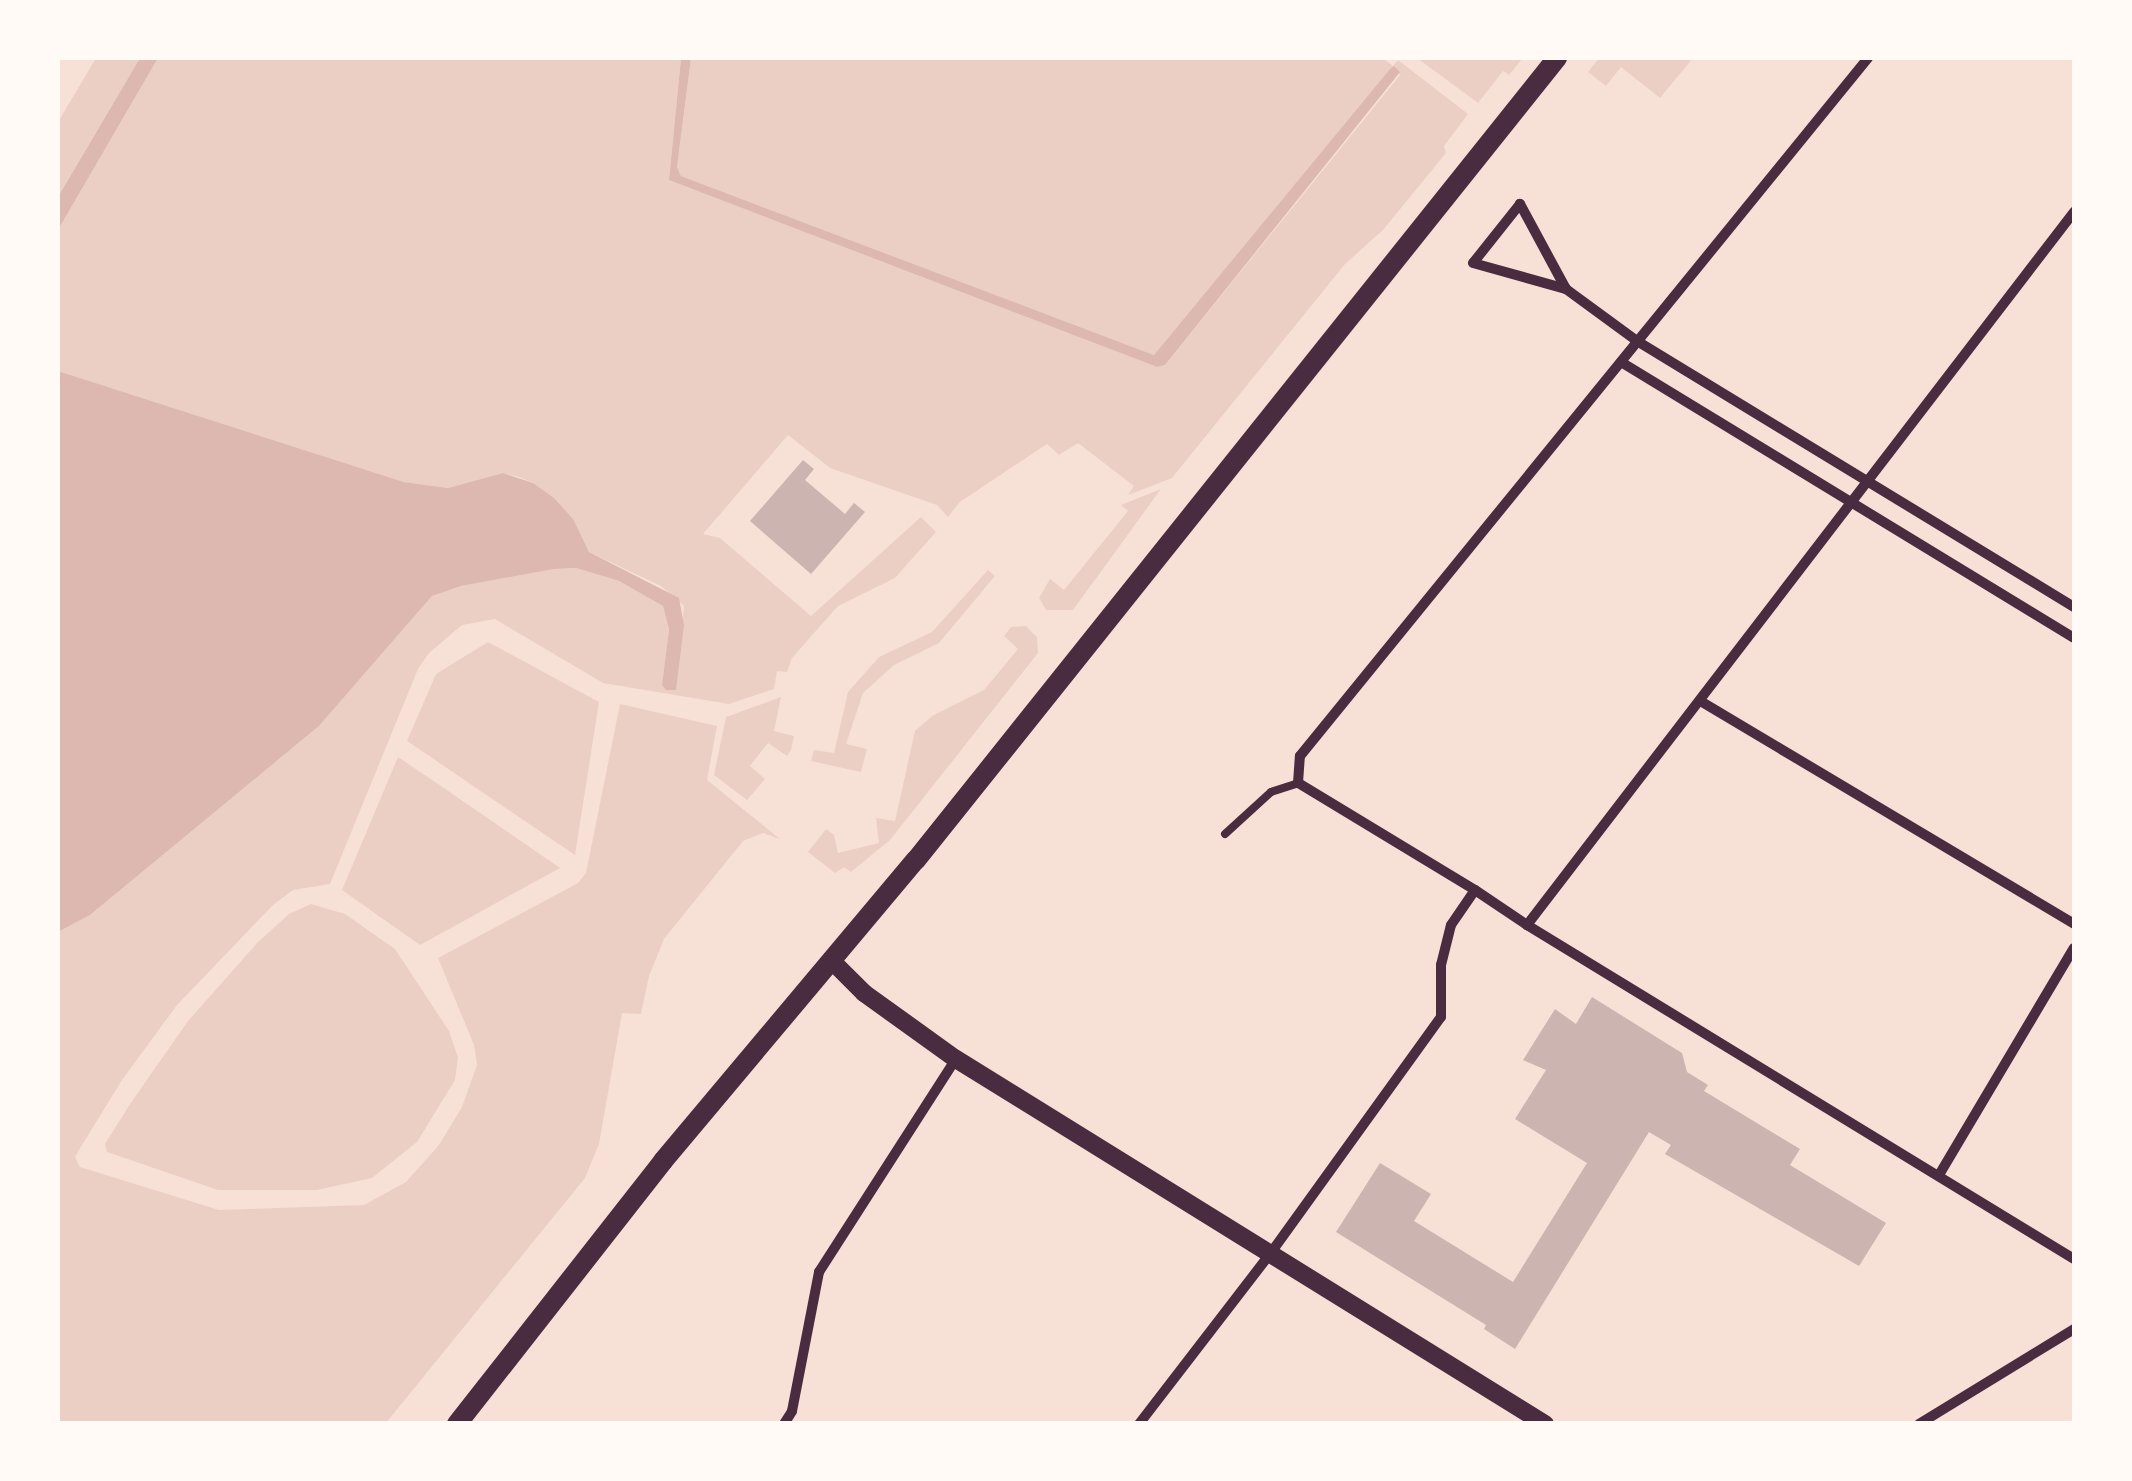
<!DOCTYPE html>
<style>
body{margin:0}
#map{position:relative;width:2132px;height:1481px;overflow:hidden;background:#f7e1d7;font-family:Ubuntu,sans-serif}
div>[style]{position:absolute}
.green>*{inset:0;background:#ebcfc5}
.water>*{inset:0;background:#dcb8b0}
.building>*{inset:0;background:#ccb4b1}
.service>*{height:8px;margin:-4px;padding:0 4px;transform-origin:4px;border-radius:4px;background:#4a2c40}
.minor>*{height:10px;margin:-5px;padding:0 5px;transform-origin:5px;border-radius:5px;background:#4a2c40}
.tertiary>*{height:18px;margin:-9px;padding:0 9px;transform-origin:9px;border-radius:9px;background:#4a2c40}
.secondary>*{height:20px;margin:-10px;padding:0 10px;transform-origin:10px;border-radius:10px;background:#4a2c40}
span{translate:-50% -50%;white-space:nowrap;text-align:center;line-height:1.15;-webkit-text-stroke:10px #fffaf5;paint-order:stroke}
.frame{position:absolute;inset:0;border:60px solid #fffaf5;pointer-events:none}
</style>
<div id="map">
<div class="green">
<div style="clip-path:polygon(96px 58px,140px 58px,58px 197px,58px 122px)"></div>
<div style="clip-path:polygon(158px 58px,681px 58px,669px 180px,1157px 367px,1165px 365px,1400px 75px,1394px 66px,1154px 355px,681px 176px,677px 167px,691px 58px,1383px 58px,1393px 66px,1398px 60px,1468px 114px,1444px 146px,1446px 153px,1383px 230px,1345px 264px,1172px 478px,1128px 495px,1134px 486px,1078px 443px,1059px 455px,1047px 444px,960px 502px,948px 517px,937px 505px,830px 468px,788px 435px,703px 534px,720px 538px,811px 616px,921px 517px,936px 532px,895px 578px,838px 606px,792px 658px,787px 672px,777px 671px,774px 689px,729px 704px,603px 683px,495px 619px,462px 625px,429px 653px,418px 669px,330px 884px,293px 890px,273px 905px,177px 1005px,122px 1080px,79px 1150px,75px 1157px,80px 1167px,219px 1210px,364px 1205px,406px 1182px,439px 1145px,462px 1107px,477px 1065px,474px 1045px,438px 958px,578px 883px,586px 873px,620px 704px,717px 726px,707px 780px,780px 839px,763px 833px,743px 841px,664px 939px,649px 976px,641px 1014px,622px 1013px,599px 1144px,585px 1178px,386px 1423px,58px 1424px,58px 932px,90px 915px,319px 726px,432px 596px,461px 586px,554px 569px,576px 568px,619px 581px,663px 606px,669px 629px,662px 685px,676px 689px,684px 606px,661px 586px,589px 552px,572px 519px,533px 483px,519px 477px,503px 473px,448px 488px,404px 482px,58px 371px,58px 230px)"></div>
<div style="clip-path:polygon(1417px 58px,1523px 58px,1509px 75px,1503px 71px,1478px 103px)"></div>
<div style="clip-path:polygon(1599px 58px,1693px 58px,1660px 98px,1621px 67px,1606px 86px,1588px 72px)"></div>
<div style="clip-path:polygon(1161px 489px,1073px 610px,1046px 610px,1039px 598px,1050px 579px,1064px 590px,1128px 511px,1121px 505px)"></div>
<div style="clip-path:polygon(988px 570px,995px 576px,939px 643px,894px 665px,863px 693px,846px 744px,867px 749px,861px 772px,811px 761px,814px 750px,834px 753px,848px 692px,879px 657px,932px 632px)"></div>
<div style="clip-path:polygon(1026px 626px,1037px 637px,1038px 653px,890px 840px,851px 872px,844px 867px,835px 873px,808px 852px,826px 829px,834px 835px,838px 853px,879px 843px,876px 818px,895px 821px,915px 731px,932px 716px,984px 690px,1018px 649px,1004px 636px,1011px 627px)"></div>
<div style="clip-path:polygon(488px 642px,599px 702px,575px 855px,407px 741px,436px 674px)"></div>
<div style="clip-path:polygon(781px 697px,774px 731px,794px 736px,791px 750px,787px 756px,768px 743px,750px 766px,765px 779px,747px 800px,714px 775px,726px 717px)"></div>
<div style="clip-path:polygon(398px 757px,441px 786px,560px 868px,420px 945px,342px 890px)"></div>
<div style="clip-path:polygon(311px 904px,345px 914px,395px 949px,449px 1031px,458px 1057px,455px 1080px,417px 1142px,372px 1178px,317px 1190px,218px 1190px,107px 1152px,105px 1144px,130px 1104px,188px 1021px,257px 943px,289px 914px)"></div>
</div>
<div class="water">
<div style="clip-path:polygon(140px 58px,158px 58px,58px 230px,58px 197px)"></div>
<div style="clip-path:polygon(681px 58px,691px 58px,677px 167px,681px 176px,1154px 355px,1390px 69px,1394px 66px,1400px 72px,1165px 365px,1157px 367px,669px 180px)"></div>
<div style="clip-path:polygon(58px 371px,404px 482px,448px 488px,503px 473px,533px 483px,554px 498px,573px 519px,589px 552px,679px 598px,684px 625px,676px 690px,666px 690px,662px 685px,669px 629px,663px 606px,619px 581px,576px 568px,554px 569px,461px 586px,432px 596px,319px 726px,90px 915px,58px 932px)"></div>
</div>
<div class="building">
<div style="clip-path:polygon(803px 460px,814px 469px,805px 480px,845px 514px,854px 503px,865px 512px,811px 574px,750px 521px)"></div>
<div style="clip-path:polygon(1592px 997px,1682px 1053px,1687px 1072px,1708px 1085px,1704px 1091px,1800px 1149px,1790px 1165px,1886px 1223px,1859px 1266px,1665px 1154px,1671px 1145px,1649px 1132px,1515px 1349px,1484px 1329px,1486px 1325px,1336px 1232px,1380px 1163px,1431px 1194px,1414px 1221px,1513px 1282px,1587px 1163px,1515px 1119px,1546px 1070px,1523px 1060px,1555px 1009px,1576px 1024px)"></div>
</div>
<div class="service">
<div style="left:1225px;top:834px;width:62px;rotate:-42.4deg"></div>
<div style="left:1271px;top:792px;width:28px;rotate:-18deg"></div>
</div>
<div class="minor">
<div style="left:1566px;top:289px;width:97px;rotate:-118.4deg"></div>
<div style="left:1520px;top:204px;width:75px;rotate:128.5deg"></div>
<div style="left:1473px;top:263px;width:97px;rotate:15.6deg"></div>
<div style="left:1566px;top:289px;width:88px;rotate:36.2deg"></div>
<div style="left:1637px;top:341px;width:512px;rotate:31.33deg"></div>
<div style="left:1621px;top:362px;width:530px;rotate:31.35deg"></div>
<div style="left:1702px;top:702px;width:433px;rotate:30.8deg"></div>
<div style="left:1475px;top:890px;width:207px;rotate:-148.8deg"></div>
<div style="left:1298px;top:783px;width:27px;rotate:-86deg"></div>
<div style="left:1300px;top:756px;width:900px;rotate:-50.86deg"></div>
<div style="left:1527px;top:925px;width:641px;rotate:31.41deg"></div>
<div style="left:1939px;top:1175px;width:264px;rotate:-59.3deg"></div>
<div style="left:784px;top:1424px;width:15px;rotate:-58deg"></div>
<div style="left:792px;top:1411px;width:142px;rotate:-79deg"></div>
<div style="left:819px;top:1272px;width:253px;rotate:-57.3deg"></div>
<div style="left:1139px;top:1424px;width:215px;rotate:-52.4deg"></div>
<div style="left:1270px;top:1254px;width:292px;rotate:-54.2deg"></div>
<div style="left:1441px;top:1017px;width:52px;rotate:-90deg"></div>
<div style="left:1441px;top:965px;width:41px;rotate:-76deg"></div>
<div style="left:1451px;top:925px;width:42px;rotate:-55.6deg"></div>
<div style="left:1475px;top:890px;width:63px;rotate:33.9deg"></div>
<div style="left:1527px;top:925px;width:899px;rotate:-52.51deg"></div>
<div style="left:1919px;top:1424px;width:182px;rotate:-31.5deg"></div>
</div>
<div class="tertiary">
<div style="left:831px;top:960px;width:47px;rotate:45deg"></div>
<div style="left:864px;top:993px;width:113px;rotate:35.7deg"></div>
<div style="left:956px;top:1059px;width:693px;rotate:31.79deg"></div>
</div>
<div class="secondary">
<div style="left:457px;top:1424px;width:334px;rotate:-51.9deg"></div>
<div style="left:663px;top:1161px;width:393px;rotate:-50deg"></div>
<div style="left:916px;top:860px;width:1027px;rotate:-51.37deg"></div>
</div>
<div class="frame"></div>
</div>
